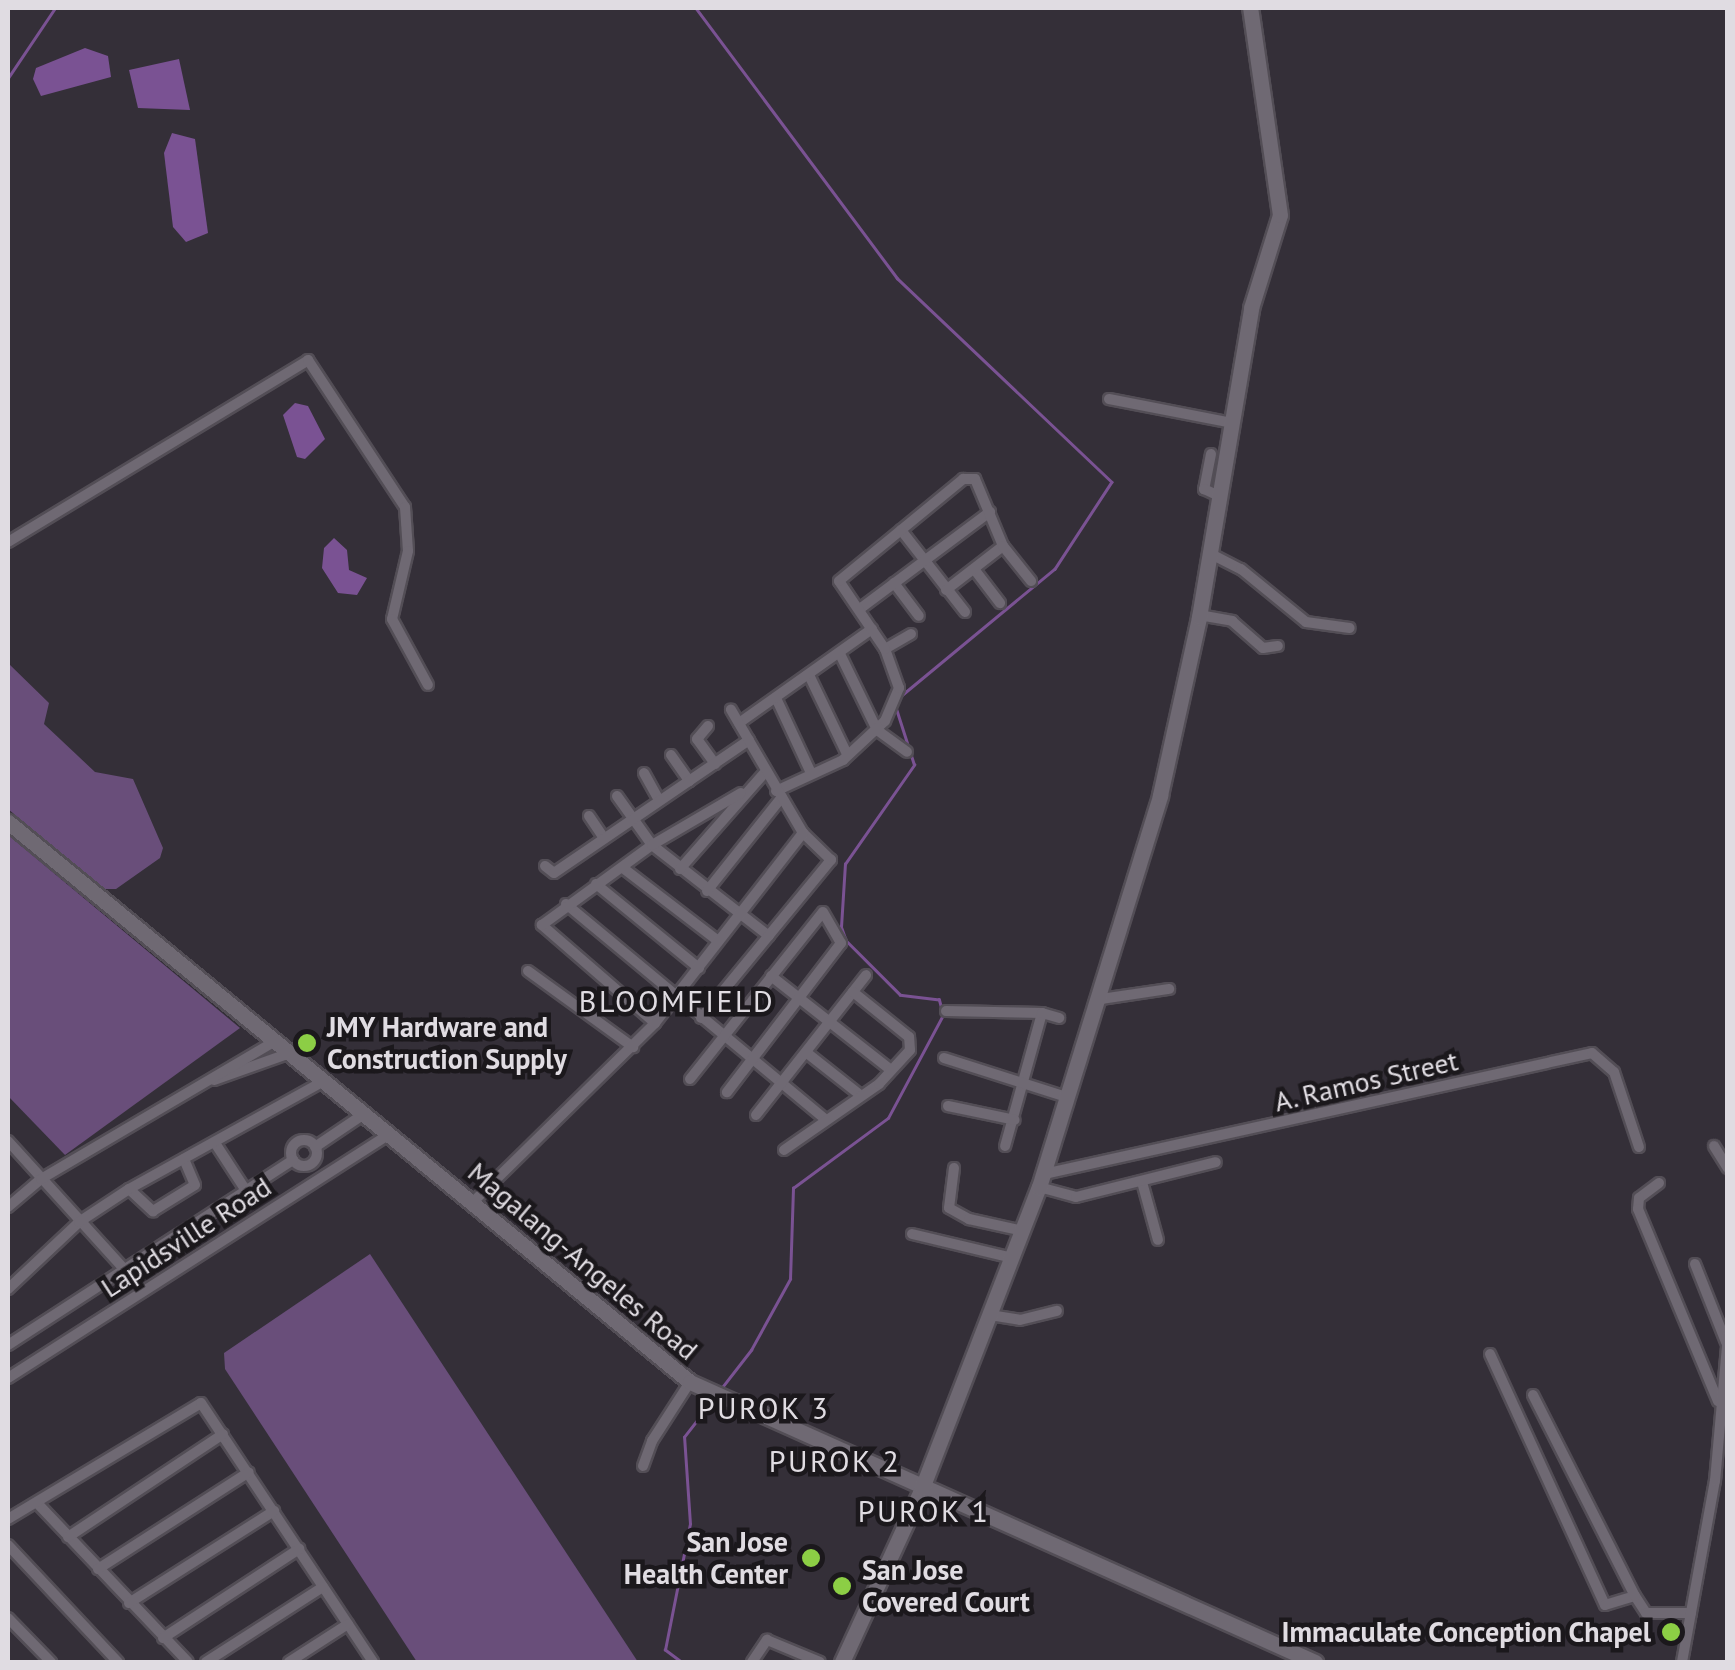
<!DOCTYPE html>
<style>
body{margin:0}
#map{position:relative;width:1735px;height:1670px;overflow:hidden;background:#342f38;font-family:"PT Sans",sans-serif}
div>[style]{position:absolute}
.green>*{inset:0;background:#694e7a}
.water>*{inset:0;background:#7a5293}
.stream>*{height:2.5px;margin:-1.25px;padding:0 1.25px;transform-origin:1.25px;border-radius:1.25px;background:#7a5293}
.roads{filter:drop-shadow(2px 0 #534e56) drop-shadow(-2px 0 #534e56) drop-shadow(0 2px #534e56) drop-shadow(0 -2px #534e56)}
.street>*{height:10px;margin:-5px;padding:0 5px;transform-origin:5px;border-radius:5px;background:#6f6973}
.street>.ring{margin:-5px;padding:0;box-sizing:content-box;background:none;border:10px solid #6f6973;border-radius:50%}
.secondary>*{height:15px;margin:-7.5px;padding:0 7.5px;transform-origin:7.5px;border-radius:7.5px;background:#6f6973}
.dots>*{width:28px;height:28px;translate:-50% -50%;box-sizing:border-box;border:5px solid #1b181c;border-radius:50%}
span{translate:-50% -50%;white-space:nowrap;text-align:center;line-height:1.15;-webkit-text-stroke:9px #1b181c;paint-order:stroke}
.poi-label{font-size:28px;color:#e0dce2;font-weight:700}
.left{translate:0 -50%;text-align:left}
.right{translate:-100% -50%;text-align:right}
.street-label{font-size:28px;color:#e0dce2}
.neighbourhood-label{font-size:30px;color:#e0dce2;letter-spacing:2.5px}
.frame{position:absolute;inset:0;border:10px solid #e0dce2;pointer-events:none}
</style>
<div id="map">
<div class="green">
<div style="clip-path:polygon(8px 663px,49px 703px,44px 724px,95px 772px,133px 779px,163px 848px,160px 858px,116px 889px,104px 889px,8px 809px)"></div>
<div style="clip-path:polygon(8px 835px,240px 1028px,65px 1155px,8px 1096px)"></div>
<div style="clip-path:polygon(370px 1254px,638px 1662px,417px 1662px,225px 1369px,224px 1353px)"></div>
</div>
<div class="water">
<div style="clip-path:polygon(85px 48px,108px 56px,111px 77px,41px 96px,33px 79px,36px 68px)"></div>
<div style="clip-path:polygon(179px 59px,190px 110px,138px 108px,129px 70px)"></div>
<div style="clip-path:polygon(172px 133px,195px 139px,208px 233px,186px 242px,173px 227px,164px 153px)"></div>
<div style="clip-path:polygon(295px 403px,308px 406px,325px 439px,305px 459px,297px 457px,283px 415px)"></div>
<div style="clip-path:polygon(334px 538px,347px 550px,349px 570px,367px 578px,357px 595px,338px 593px,322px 568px,324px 548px)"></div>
</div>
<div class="stream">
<div style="left:696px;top:8px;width:337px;rotate:53.3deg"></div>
<div style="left:897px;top:278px;width:296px;rotate:43.5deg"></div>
<div style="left:1112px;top:482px;width:104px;rotate:123.2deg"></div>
<div style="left:1055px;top:569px;width:201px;rotate:140.4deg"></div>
<div style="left:8px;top:78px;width:84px;rotate:-56.1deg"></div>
<div style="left:720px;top:1390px;width:51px;rotate:-52.2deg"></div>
<div style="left:751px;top:1350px;width:81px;rotate:-61.2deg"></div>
<div style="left:790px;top:1279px;width:91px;rotate:-88.1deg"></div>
<div style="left:793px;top:1188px;width:118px;rotate:-36.4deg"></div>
<div style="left:888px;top:1118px;width:117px;rotate:-61.9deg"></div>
<div style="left:943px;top:1015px;width:16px;rotate:-105deg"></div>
<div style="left:939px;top:1000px;width:39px;rotate:-173deg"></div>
<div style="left:900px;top:995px;width:76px;rotate:-135deg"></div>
<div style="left:846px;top:941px;width:15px;rotate:-110deg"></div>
<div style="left:841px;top:927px;width:63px;rotate:-86.4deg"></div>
<div style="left:845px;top:864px;width:121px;rotate:-55.1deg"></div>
<div style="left:914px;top:765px;width:59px;rotate:-107.8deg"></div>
<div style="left:681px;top:1662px;width:20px;rotate:-143deg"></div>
<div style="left:665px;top:1650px;width:128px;rotate:-78.8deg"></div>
<div style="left:690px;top:1524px;width:87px;rotate:-93.9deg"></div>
<div style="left:684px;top:1437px;width:46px;rotate:-52.1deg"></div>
</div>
<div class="roads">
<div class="street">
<div style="left:1109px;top:399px;width:125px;rotate:11deg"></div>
<div style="left:1211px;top:454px;width:36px;rotate:101deg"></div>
<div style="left:1204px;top:489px;width:17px;rotate:25deg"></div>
<div style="left:901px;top:530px;width:104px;rotate:52deg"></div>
<div style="left:8px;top:542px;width:351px;rotate:-31.2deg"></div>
<div style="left:308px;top:360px;width:176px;rotate:56.6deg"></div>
<div style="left:405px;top:507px;width:44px;rotate:86.1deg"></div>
<div style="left:408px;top:551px;width:70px;rotate:103.2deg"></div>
<div style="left:392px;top:619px;width:75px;rotate:61.4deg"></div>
<div style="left:1209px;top:553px;width:36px;rotate:27deg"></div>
<div style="left:1241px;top:569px;width:84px;rotate:39.2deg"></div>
<div style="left:1306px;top:622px;width:44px;rotate:7.8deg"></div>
<div style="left:974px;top:569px;width:43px;rotate:52.6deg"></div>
<div style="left:894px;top:583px;width:41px;rotate:52.9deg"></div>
<div style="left:946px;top:590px;width:72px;rotate:-37.7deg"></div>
<div style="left:861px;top:608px;width:161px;rotate:-36.7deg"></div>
<div style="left:1199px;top:615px;width:34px;rotate:10deg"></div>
<div style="left:1232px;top:621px;width:41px;rotate:41.1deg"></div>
<div style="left:1263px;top:648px;width:15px;rotate:-8deg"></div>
<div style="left:885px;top:649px;width:30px;rotate:-30deg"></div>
<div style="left:840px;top:654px;width:85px;rotate:64deg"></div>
<div style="left:877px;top:730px;width:37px;rotate:36deg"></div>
<div style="left:809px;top:675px;width:88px;rotate:64.3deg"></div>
<div style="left:776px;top:698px;width:81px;rotate:65deg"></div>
<div style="left:739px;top:723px;width:163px;rotate:-35.3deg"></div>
<div style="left:708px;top:726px;width:17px;rotate:130deg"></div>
<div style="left:697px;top:739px;width:31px;rotate:54deg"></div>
<div style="left:671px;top:755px;width:32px;rotate:55deg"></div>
<div style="left:644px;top:773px;width:31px;rotate:61deg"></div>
<div style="left:776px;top:791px;width:74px;rotate:-24.8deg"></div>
<div style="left:843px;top:760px;width:57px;rotate:-42.9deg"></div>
<div style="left:885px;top:721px;width:36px;rotate:-67deg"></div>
<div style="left:899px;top:688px;width:41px;rotate:-109.7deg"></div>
<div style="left:885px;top:649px;width:82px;rotate:-124.1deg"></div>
<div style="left:839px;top:581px;width:161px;rotate:-39.4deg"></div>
<div style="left:963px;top:479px;width:12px"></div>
<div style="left:975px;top:479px;width:73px;rotate:67.3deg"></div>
<div style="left:1003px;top:546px;width:45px;rotate:51.3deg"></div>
<div style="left:617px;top:796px;width:60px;rotate:54.5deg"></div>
<div style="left:652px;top:845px;width:148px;rotate:37.9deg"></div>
<div style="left:589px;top:816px;width:27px;rotate:56deg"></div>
<div style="left:545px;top:866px;width:11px;rotate:38deg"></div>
<div style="left:554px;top:873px;width:236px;rotate:-34.3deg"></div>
<div style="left:623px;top:868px;width:120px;rotate:37.5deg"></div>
<div style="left:680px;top:869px;width:130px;rotate:-48.7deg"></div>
<div style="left:596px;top:884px;width:133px;rotate:39.2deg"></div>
<div style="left:707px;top:891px;width:120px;rotate:-51.4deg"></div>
<div style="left:566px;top:904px;width:337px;rotate:39.7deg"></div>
<div style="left:528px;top:971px;width:130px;rotate:35.9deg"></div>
<div style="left:771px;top:976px;width:152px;rotate:38.1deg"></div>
<div style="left:1101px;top:999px;width:69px;rotate:-8.4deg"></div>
<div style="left:946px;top:1011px;width:96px;rotate:1.2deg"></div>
<div style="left:1042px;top:1013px;width:138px;rotate:105.5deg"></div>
<div style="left:1042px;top:1013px;width:18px;rotate:16deg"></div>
<div style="left:701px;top:1018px;width:205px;rotate:-50.6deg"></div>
<div style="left:831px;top:860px;width:39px;rotate:-136deg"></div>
<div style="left:803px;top:833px;width:143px;rotate:-120.3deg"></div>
<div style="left:655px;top:1023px;width:150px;rotate:-139.1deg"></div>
<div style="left:542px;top:925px;width:136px;rotate:-36deg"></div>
<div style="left:652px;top:845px;width:103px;rotate:-30.3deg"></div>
<div style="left:807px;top:1053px;width:66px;rotate:38.3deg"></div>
<div style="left:944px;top:1058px;width:131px;rotate:17.7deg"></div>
<div style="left:690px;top:1079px;width:213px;rotate:-51.5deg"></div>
<div style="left:823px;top:912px;width:36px;rotate:60deg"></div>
<div style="left:841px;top:943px;width:188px;rotate:127.4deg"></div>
<div style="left:214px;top:1080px;width:77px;rotate:-19.6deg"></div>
<div style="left:948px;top:1106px;width:68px;rotate:11.8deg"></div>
<div style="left:756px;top:1115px;width:178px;rotate:-51.8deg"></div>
<div class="ring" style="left:291px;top:1140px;width:16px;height:16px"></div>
<div style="left:8px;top:1141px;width:173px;rotate:47.8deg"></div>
<div style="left:215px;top:1143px;width:59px;rotate:56.9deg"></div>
<div style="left:1714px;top:1146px;width:26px;rotate:58deg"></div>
<div style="left:315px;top:1147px;width:59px;rotate:-34deg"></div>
<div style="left:784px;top:1150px;width:116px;rotate:-34.8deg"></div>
<div style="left:879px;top:1084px;width:46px;rotate:-47.6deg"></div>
<div style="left:910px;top:1050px;width:13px;rotate:-94deg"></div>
<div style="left:909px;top:1037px;width:72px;rotate:-141.2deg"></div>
<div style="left:954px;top:1168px;width:40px;rotate:97.1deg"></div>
<div style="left:949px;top:1208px;width:23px;rotate:29deg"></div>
<div style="left:969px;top:1219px;width:55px;rotate:12.5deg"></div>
<div style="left:1044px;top:1174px;width:561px;rotate:-12.45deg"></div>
<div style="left:1592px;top:1053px;width:29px;rotate:41deg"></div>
<div style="left:1614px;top:1072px;width:79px;rotate:71.6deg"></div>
<div style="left:1142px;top:1182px;width:60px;rotate:74.6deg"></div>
<div style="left:1659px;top:1183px;width:25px;rotate:143deg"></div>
<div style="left:1639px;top:1198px;width:11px;rotate:95deg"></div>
<div style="left:1638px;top:1209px;width:208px;rotate:67.4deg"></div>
<div style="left:1039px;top:1187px;width:38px;rotate:15deg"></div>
<div style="left:1076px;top:1197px;width:144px;rotate:-14deg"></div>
<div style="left:129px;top:1189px;width:33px;rotate:43deg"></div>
<div style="left:153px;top:1211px;width:49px;rotate:-31.8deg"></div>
<div style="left:195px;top:1185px;width:28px;rotate:-113deg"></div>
<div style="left:473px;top:1202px;width:255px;rotate:-44.5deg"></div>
<div style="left:655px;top:1023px;width:241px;rotate:-52.1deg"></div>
<div style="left:8px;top:1207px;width:43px;rotate:-40.3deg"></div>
<div style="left:41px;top:1179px;width:268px;rotate:-30.5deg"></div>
<div style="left:912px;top:1234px;width:104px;rotate:13.4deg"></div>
<div style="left:1695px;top:1264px;width:84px;rotate:68.3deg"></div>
<div style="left:8px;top:1289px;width:98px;rotate:-43.3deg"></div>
<div style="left:79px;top:1222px;width:60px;rotate:-33.4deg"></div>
<div style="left:129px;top:1189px;width:221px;rotate:-29deg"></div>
<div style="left:990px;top:1315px;width:30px;rotate:9deg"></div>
<div style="left:1020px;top:1320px;width:38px;rotate:-14deg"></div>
<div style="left:8px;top:1345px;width:340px;rotate:-33deg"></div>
<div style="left:1490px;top:1354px;width:276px;rotate:65.4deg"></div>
<div style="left:1605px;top:1605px;width:31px;rotate:-17deg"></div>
<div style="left:1635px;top:1596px;width:20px;rotate:57deg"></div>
<div style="left:1646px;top:1613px;width:45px"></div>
<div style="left:8px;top:1378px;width:452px;rotate:-32.6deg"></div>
<div style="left:1533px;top:1395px;width:225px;rotate:63.1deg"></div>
<div style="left:643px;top:1466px;width:27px;rotate:-70deg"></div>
<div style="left:652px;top:1441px;width:70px;rotate:-57.2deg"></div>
<div style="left:39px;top:1505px;width:216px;rotate:46.5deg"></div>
<div style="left:8px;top:1519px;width:225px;rotate:-31deg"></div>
<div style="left:201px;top:1403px;width:311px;rotate:56.4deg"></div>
<div style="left:68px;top:1537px;width:186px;rotate:-33.6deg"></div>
<div style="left:8px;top:1545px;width:161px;rotate:46.8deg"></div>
<div style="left:98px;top:1569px;width:179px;rotate:-32.7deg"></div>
<div style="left:129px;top:1603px;width:172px;rotate:-32.4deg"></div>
<div style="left:8px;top:1618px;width:62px;rotate:45.7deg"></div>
<div style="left:163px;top:1638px;width:163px;rotate:-33.2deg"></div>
<div style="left:206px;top:1662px;width:139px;rotate:-32.7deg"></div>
<div style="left:289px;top:1662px;width:70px;rotate:-32.8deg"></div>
<div style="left:752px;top:1662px;width:27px;rotate:-56deg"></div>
<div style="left:767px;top:1640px;width:57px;rotate:22.5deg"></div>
<div style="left:1682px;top:1662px;width:184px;rotate:-79.7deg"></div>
<div style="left:1715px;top:1481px;width:148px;rotate:-84.9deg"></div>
</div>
<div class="secondary">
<div style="left:8px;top:822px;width:882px;rotate:39.39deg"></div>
<div style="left:690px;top:1382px;width:685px;rotate:24.13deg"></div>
<div style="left:842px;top:1662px;width:192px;rotate:-65.3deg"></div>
<div style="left:922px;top:1488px;width:323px;rotate:-68.8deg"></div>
<div style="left:1039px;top:1187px;width:410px;rotate:-72.8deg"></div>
<div style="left:1160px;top:795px;width:182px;rotate:-77.6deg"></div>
<div style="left:1199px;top:617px;width:313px;rotate:-80.4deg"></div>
<div style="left:1251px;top:308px;width:97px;rotate:-72.7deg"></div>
<div style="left:1280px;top:215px;width:209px;rotate:-98.2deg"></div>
</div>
</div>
<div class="dots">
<div style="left:307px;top:1043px;background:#8cce45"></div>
<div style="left:811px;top:1558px;background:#8cce45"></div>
<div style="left:842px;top:1586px;background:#8cce45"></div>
<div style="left:1671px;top:1632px;background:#8cce45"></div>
</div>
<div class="poi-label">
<span class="left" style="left:327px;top:1043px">JMY Hardware and<br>Construction Supply</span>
<span class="right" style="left:788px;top:1558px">San Jose<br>Health Center</span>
<span class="left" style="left:862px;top:1586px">San Jose<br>Covered Court</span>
<span class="right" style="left:1651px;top:1632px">Immaculate Conception Chapel</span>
</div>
<div class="street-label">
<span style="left:1366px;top:1081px;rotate:-13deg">A. Ramos Street</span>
<span style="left:186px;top:1237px;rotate:-33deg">Lapidsville Road</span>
<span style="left:583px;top:1261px;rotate:40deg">Magalang-Angeles Road</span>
</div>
<div class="neighbourhood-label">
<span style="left:677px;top:1001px">BLOOMFIELD</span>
<span style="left:764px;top:1408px">PUROK 3</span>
<span style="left:835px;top:1461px">PUROK 2</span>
<span style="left:924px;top:1511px">PUROK 1</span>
</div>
<div class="frame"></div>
</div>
